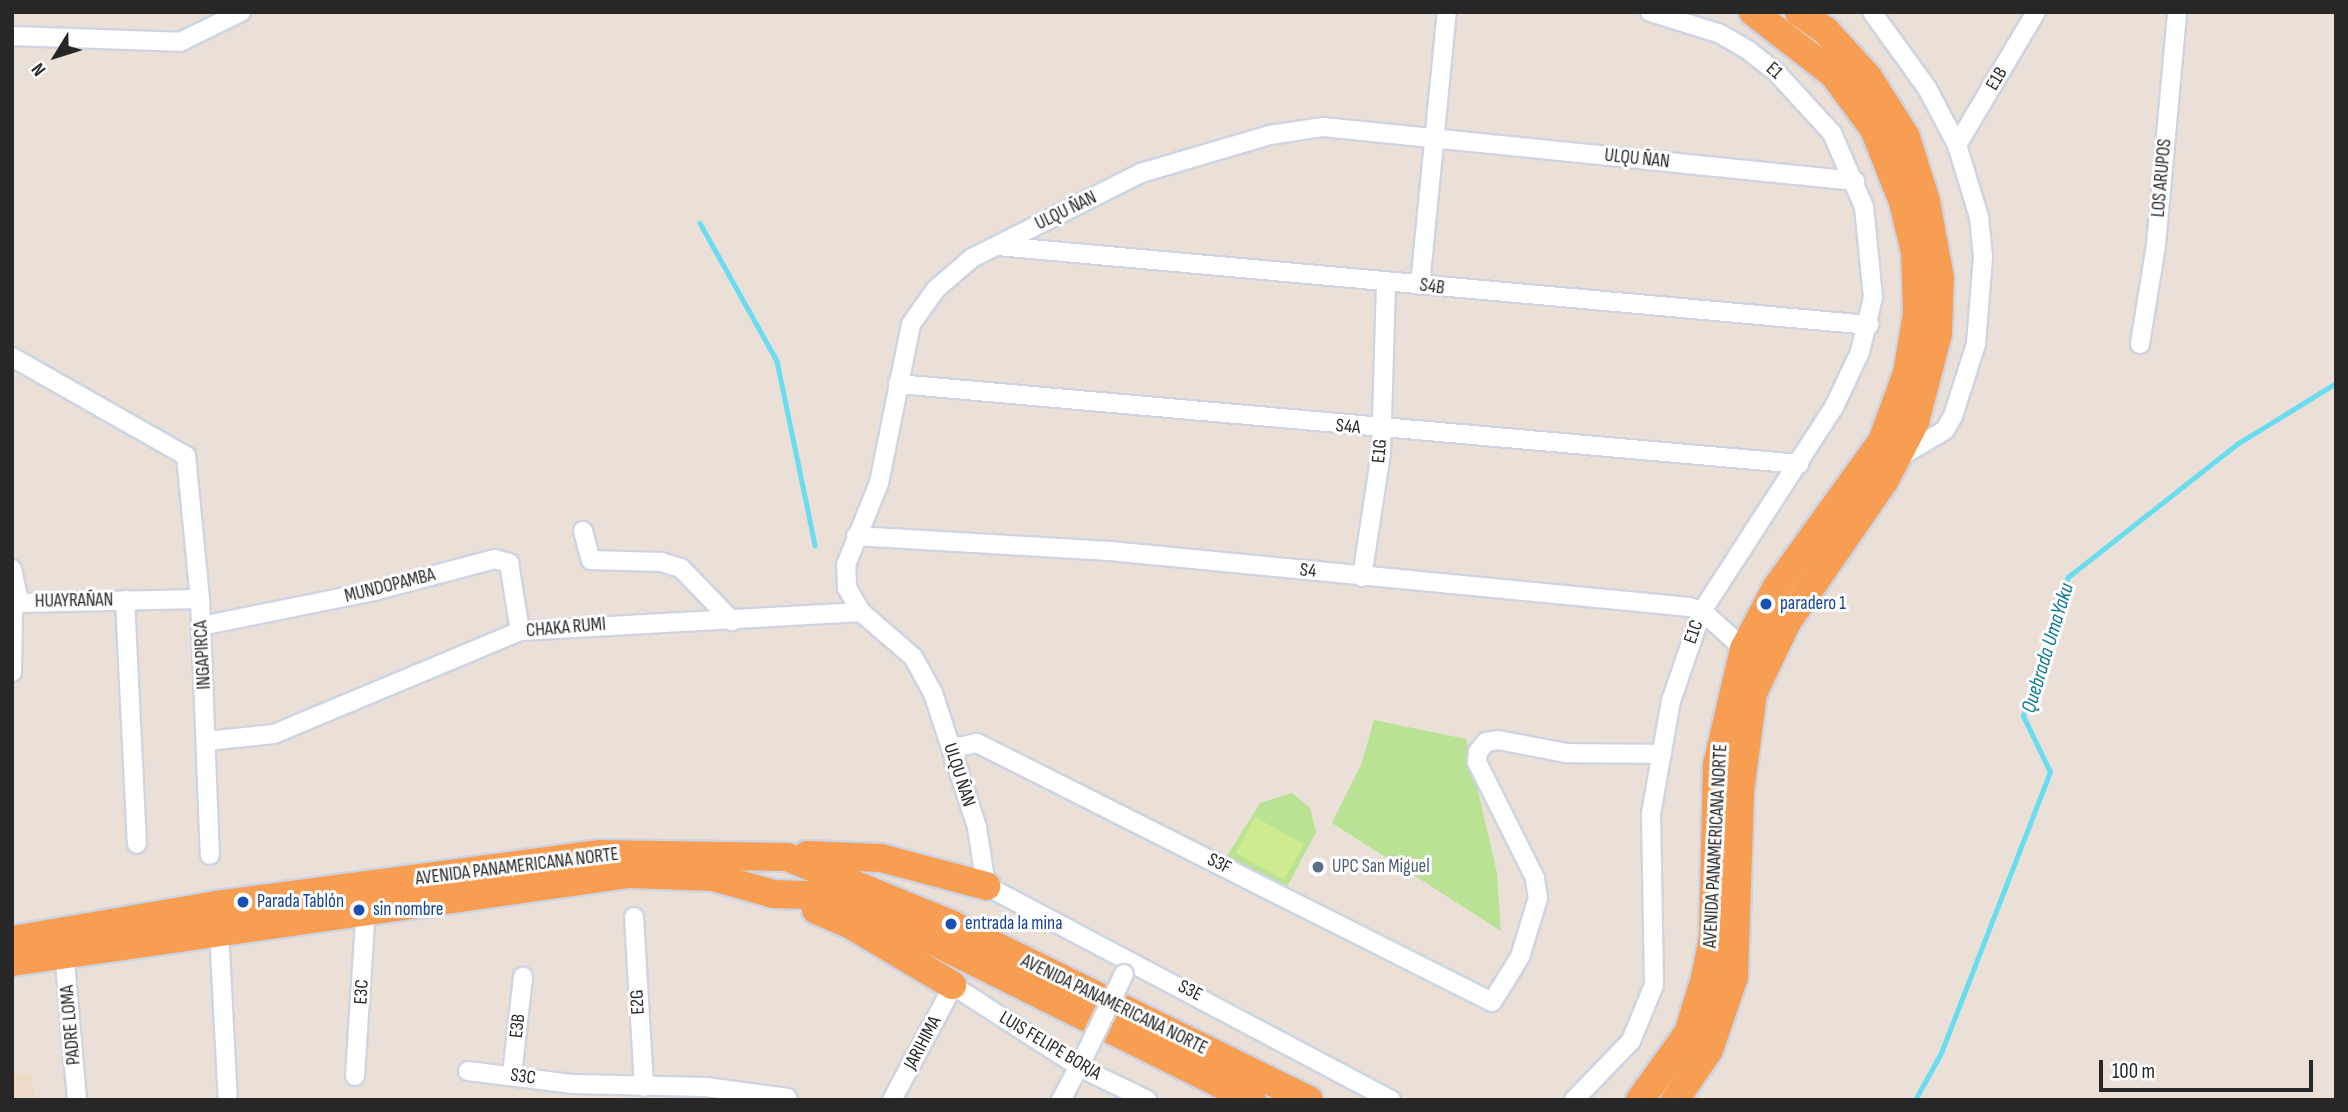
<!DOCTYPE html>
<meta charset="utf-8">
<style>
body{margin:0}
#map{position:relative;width:2348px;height:1112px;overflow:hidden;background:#eae0d8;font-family:"Sofia Sans Condensed",sans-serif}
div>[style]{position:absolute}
.education>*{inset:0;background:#eddbc7}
.green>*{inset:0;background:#b9e294}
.pitch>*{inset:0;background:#cfea8f;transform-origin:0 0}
.stream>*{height:4.5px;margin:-2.25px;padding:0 2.25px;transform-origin:2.25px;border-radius:2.25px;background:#69ddef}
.roads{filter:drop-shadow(2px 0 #ced4e1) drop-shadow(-2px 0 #ced4e1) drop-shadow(0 2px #ced4e1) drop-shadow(0 -2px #ced4e1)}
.minor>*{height:18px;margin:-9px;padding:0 9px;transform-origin:9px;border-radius:9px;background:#fff}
.trunk>*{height:28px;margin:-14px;padding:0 14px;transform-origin:14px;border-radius:14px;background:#f89e53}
.bridges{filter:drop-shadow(2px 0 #ced4e1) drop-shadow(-2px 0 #ced4e1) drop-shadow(0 2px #ced4e1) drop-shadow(0 -2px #ced4e1)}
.minor-bridge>*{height:18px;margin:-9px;padding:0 9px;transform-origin:9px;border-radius:9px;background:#fff}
.dots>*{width:19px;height:19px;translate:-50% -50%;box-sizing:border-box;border:4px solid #fff;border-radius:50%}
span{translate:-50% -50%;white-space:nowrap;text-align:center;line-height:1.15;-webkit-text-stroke:6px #fff;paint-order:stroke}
.street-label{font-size:19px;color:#272727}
.transit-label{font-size:19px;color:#164399}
.left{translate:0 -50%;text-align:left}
.service-label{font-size:19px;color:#4e5e75}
.water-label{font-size:21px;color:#0c7997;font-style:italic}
.frame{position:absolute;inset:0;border:14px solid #272727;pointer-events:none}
.north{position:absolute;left:21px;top:21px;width:70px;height:70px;-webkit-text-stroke:5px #fff;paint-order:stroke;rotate:232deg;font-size:19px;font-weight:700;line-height:28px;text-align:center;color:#272727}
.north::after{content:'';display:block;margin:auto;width:24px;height:32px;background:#272727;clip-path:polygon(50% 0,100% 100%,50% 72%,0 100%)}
.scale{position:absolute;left:2099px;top:1060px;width:214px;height:32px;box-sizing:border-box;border:4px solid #272727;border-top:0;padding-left:9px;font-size:21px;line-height:24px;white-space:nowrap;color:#272727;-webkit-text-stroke:5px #fff;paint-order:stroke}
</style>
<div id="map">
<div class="education">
<div style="clip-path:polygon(30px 1073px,36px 1100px,12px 1100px,12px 1074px)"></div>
</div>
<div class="green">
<div style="clip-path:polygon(1374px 720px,1466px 739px,1497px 873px,1501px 931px,1332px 823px,1361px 765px)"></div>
<div style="clip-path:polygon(1292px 793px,1310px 808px,1316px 832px,1287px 887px,1227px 856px,1260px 803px)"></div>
</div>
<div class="pitch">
<div style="left:1255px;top:817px;width:56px;height:41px;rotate:29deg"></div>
</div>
<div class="stream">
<div style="left:700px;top:223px;width:158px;rotate:60.8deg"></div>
<div style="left:777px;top:361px;width:188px;rotate:78.3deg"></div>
<div style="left:1915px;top:1100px;width:54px;rotate:-61deg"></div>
<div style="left:1941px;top:1053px;width:301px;rotate:-68.8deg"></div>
<div style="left:2050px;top:772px;width:62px;rotate:-115.7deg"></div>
<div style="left:2023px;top:716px;width:146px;rotate:-72.1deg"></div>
<div style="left:2068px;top:577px;width:215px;rotate:-38.2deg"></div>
<div style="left:2237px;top:444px;width:116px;rotate:-31.6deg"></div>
</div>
<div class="roads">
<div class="minor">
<div style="left:1872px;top:12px;width:94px;rotate:54.1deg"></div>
<div style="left:1927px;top:88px;width:64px;rotate:62.2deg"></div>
<div style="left:1957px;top:145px;width:75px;rotate:73deg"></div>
<div style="left:1979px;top:217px;width:40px;rotate:84.3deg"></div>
<div style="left:1983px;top:257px;width:87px;rotate:94.6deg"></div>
<div style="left:1976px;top:344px;width:76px;rotate:107.7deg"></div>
<div style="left:1953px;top:416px;width:16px;rotate:120deg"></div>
<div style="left:1945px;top:430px;width:55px;rotate:149.2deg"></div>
<div style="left:12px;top:36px;width:168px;rotate:2deg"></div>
<div style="left:180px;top:42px;width:68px;rotate:-26.2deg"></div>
<div style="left:1957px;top:145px;width:155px;rotate:-59.3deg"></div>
<div style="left:998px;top:246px;width:875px;rotate:5.18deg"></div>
<div style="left:1420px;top:285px;width:274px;rotate:-84.4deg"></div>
<div style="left:2140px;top:344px;width:100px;rotate:-80.8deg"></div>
<div style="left:2156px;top:245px;width:234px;rotate:-84.8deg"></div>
<div style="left:12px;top:357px;width:200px;rotate:29.6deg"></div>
<div style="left:186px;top:456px;width:144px;rotate:84.4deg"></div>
<div style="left:200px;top:599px;width:256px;rotate:87.8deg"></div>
<div style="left:898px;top:384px;width:905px;rotate:5.07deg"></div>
<div style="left:583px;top:531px;width:30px;rotate:75deg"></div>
<div style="left:591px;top:560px;width:70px;rotate:1.6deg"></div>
<div style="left:661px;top:562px;width:21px;rotate:17deg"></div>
<div style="left:681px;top:568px;width:74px;rotate:46.1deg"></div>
<div style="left:856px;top:536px;width:254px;rotate:3.4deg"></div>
<div style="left:1110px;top:551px;width:582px;rotate:5.52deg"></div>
<div style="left:1689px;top:607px;width:14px;rotate:17deg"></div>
<div style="left:1702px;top:611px;width:57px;rotate:42.1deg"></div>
<div style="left:12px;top:569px;width:35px;rotate:78deg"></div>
<div style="left:1362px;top:577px;width:125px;rotate:-81.3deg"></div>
<div style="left:1381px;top:453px;width:171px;rotate:-88.3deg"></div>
<div style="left:125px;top:600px;width:244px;rotate:87.2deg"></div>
<div style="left:201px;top:626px;width:177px;rotate:-11.4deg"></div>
<div style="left:374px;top:591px;width:125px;rotate:-14.8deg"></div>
<div style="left:495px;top:559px;width:15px;rotate:16deg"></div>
<div style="left:509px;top:563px;width:69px;rotate:80.8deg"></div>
<div style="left:12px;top:672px;width:62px;rotate:-89.1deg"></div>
<div style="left:13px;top:610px;width:9px;rotate:-49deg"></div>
<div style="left:19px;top:603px;width:181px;rotate:-1.3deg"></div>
<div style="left:207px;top:741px;width:67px;rotate:-6deg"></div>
<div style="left:274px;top:734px;width:267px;rotate:-22.7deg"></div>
<div style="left:520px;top:631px;width:342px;rotate:-3.2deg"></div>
<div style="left:954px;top:761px;width:15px;rotate:-74deg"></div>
<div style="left:958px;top:747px;width:19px;rotate:-12deg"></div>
<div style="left:977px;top:743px;width:576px;rotate:26.7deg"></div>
<div style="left:1492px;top:1002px;width:53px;rotate:-58.1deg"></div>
<div style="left:1520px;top:957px;width:62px;rotate:-73deg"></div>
<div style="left:1538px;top:898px;width:20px;rotate:-99deg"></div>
<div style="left:1535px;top:878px;width:130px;rotate:-116.6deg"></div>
<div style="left:1477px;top:762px;width:10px;rotate:-84deg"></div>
<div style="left:1478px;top:752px;width:13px;rotate:-51deg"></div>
<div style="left:1486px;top:742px;width:12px;rotate:-9deg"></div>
<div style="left:1498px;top:740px;width:69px;rotate:10.8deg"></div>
<div style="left:1566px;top:753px;width:96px;rotate:0.6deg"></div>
<div style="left:634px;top:917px;width:170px;rotate:86.6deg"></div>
<div style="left:219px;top:931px;width:169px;rotate:87deg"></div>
<div style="left:64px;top:951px;width:150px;rotate:85deg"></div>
<div style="left:952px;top:985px;width:151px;rotate:32.8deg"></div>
<div style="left:1079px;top:1067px;width:76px;rotate:25.9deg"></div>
<div style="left:468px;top:1071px;width:106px;rotate:7.1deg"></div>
<div style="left:573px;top:1084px;width:133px;rotate:1.3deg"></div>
<div style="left:706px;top:1087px;width:82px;rotate:7.7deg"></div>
<div style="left:512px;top:1075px;width:99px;rotate:-83.6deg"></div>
<div style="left:355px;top:1076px;width:168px;rotate:-86.3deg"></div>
<div style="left:892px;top:1100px;width:129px;rotate:-61.8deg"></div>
<div style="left:1061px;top:1100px;width:49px;rotate:-61.9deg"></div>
<div style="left:1391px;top:1100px;width:458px;rotate:-152.1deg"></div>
<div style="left:986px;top:886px;width:60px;rotate:-98.7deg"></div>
<div style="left:977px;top:827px;width:141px;rotate:-108.2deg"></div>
<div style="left:933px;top:693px;width:41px;rotate:-119.1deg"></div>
<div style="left:913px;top:657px;width:69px;rotate:-139.1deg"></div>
<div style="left:861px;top:612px;width:28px;rotate:-120deg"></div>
<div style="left:847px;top:588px;width:23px;rotate:-92deg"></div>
<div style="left:846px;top:565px;width:88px;rotate:-68.1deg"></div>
<div style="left:879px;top:483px;width:162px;rotate:-78.6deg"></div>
<div style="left:911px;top:324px;width:43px;rotate:-54.5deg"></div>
<div style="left:936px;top:289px;width:48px;rotate:-40.7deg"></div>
<div style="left:972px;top:258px;width:189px;rotate:-26.7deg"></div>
<div style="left:1141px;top:173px;width:134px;rotate:-16.4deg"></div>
<div style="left:1270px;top:135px;width:54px;rotate:-8.6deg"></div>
<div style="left:1323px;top:127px;width:535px;rotate:5.8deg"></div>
<div style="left:1574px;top:1100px;width:82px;rotate:-46deg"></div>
<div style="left:1631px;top:1041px;width:61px;rotate:-67.7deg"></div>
<div style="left:1654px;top:985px;width:171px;rotate:-91deg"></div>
<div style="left:1651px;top:814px;width:115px;rotate:-80deg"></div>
<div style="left:1671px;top:701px;width:95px;rotate:-71deg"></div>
<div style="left:1702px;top:611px;width:243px;rotate:-57.1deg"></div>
<div style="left:1834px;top:407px;width:61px;rotate:-64.7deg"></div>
<div style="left:1860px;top:352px;width:57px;rotate:-76.7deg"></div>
<div style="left:1873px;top:297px;width:90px;rotate:-95.7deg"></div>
<div style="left:1864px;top:207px;width:81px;rotate:-113.4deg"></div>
<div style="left:1832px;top:133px;width:83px;rotate:-132.6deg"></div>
<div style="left:1776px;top:72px;width:36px;rotate:-142deg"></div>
<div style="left:1748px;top:50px;width:34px;rotate:-150deg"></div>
<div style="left:1718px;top:33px;width:71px;rotate:-162.8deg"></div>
</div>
<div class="trunk">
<div style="left:807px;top:855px;width:74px;rotate:2.3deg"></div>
<div style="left:881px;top:858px;width:109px;rotate:14.9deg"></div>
<div style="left:816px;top:910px;width:36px;rotate:23deg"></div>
<div style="left:849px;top:924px;width:120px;rotate:30.6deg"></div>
<div style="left:12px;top:940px;width:208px;rotate:-9.7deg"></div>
<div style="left:217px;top:905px;width:386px;rotate:-7.6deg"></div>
<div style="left:600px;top:854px;width:187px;rotate:0.9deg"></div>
<div style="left:787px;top:857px;width:177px;rotate:22.2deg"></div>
<div style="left:951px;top:924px;width:399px;rotate:26.2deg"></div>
<div style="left:12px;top:962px;width:622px;rotate:-8.13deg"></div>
<div style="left:628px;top:874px;width:85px;rotate:2deg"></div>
<div style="left:713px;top:877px;width:63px;rotate:15.6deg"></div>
<div style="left:774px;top:894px;width:37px;rotate:2deg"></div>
<div style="left:811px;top:895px;width:57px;rotate:13.3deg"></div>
<div style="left:866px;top:908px;width:431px;rotate:26.4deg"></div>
<div style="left:1640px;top:1100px;width:82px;rotate:-54.4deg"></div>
<div style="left:1688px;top:1033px;width:58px;rotate:-72.8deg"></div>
<div style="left:1705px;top:978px;width:41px;rotate:-78.7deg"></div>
<div style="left:1713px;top:938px;width:173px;rotate:-88.7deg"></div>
<div style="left:1717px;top:765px;width:119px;rotate:-76.9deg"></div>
<div style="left:1744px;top:649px;width:69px;rotate:-62.3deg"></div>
<div style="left:1776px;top:588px;width:181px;rotate:-54.2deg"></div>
<div style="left:1882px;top:441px;width:72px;rotate:-69.8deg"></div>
<div style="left:1907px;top:373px;width:60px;rotate:-80.4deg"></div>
<div style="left:1917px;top:314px;width:62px;rotate:-91.8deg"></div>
<div style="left:1915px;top:252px;width:51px;rotate:-103.5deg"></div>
<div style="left:1903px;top:202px;width:79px;rotate:-111.7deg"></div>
<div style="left:1874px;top:129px;width:69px;rotate:-126.7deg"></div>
<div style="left:1833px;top:74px;width:101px;rotate:-142.2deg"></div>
<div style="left:1675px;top:1100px;width:60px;rotate:-55.8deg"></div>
<div style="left:1709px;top:1050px;width:77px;rotate:-71.1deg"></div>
<div style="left:1734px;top:977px;width:185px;rotate:-88.1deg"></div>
<div style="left:1740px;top:792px;width:100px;rotate:-82.5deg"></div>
<div style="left:1753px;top:693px;width:79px;rotate:-64.4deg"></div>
<div style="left:1787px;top:622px;width:173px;rotate:-55.4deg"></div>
<div style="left:1885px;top:480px;width:65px;rotate:-62.7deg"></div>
<div style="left:1915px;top:422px;width:91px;rotate:-75.4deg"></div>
<div style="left:1938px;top:334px;width:56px;rotate:-88deg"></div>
<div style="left:1940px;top:278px;width:78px;rotate:-100.3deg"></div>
<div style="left:1926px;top:201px;width:67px;rotate:-107.4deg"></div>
<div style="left:1906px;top:137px;width:71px;rotate:-122.3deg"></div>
<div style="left:1868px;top:77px;width:62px;rotate:-132.4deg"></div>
<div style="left:1826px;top:31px;width:33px;rotate:-145deg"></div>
</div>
</div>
<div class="bridges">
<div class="minor-bridge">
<div style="left:1084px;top:1057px;width:92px;rotate:-64.3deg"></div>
</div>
</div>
<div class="dots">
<div style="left:1766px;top:604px;background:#1a4fb4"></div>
<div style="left:1318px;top:867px;background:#5c6f8a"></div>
<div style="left:243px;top:902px;background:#1a4fb4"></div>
<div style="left:359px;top:910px;background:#1a4fb4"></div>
<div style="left:951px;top:924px;background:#1a4fb4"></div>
</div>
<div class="street-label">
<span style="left:1774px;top:71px;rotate:41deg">E1</span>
<span style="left:1997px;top:79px;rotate:-59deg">E1B</span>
<span style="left:1637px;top:159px;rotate:6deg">ULQU ÑAN</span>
<span style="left:2162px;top:178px;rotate:-85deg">LOS ARUPOS</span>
<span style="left:1066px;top:211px;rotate:-26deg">ULQU ÑAN</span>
<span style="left:1432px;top:287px;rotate:8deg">S4B</span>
<span style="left:1348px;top:427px;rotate:5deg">S4A</span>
<span style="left:1380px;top:451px;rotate:-85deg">E1G</span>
<span style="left:1308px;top:571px;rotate:6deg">S4</span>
<span style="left:390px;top:586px;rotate:-14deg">MUNDOPAMBA</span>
<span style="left:74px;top:601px;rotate:-1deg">HUAYRAÑAN</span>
<span style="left:566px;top:628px;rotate:-5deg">CHAKA RUMI</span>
<span style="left:1694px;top:632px;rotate:-71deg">E1C</span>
<span style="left:203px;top:655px;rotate:-93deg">INGAPIRCA</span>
<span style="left:959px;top:775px;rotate:72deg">ULQU ÑAN</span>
<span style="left:1716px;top:846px;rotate:-87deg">AVENIDA PANAMERICANA NORTE</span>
<span style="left:1219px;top:864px;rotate:27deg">S3F</span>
<span style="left:517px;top:867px;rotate:-7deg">AVENIDA PANAMERICANA NORTE</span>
<span style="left:1190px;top:991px;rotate:27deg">S3E</span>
<span style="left:362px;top:992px;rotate:-86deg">E3C</span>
<span style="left:638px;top:1002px;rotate:-93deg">E2G</span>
<span style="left:1114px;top:1005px;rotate:26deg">AVENIDA PANAMERICANA NORTE</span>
<span style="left:71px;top:1025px;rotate:-95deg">PADRE LOMA</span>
<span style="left:518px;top:1026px;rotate:-84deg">E3B</span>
<span style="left:923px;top:1043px;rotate:-62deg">JARIHIMA</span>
<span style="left:1050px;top:1046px;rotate:31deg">LUIS FELIPE BORJA</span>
<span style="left:523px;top:1077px;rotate:8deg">S3C</span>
</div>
<div class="transit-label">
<span class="left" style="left:1780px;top:604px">paradero 1</span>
<span class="left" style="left:257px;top:902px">Parada Tablón</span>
<span class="left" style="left:373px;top:910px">sin nombre</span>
<span class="left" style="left:965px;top:924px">entrada la mina</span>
</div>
<div class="service-label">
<span class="left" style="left:1332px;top:867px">UPC San Miguel</span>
</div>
<div class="water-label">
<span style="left:2048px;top:648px;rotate:-73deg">Quebrada UmaYaku</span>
</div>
<div class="frame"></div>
<div class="north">N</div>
<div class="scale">100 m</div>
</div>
